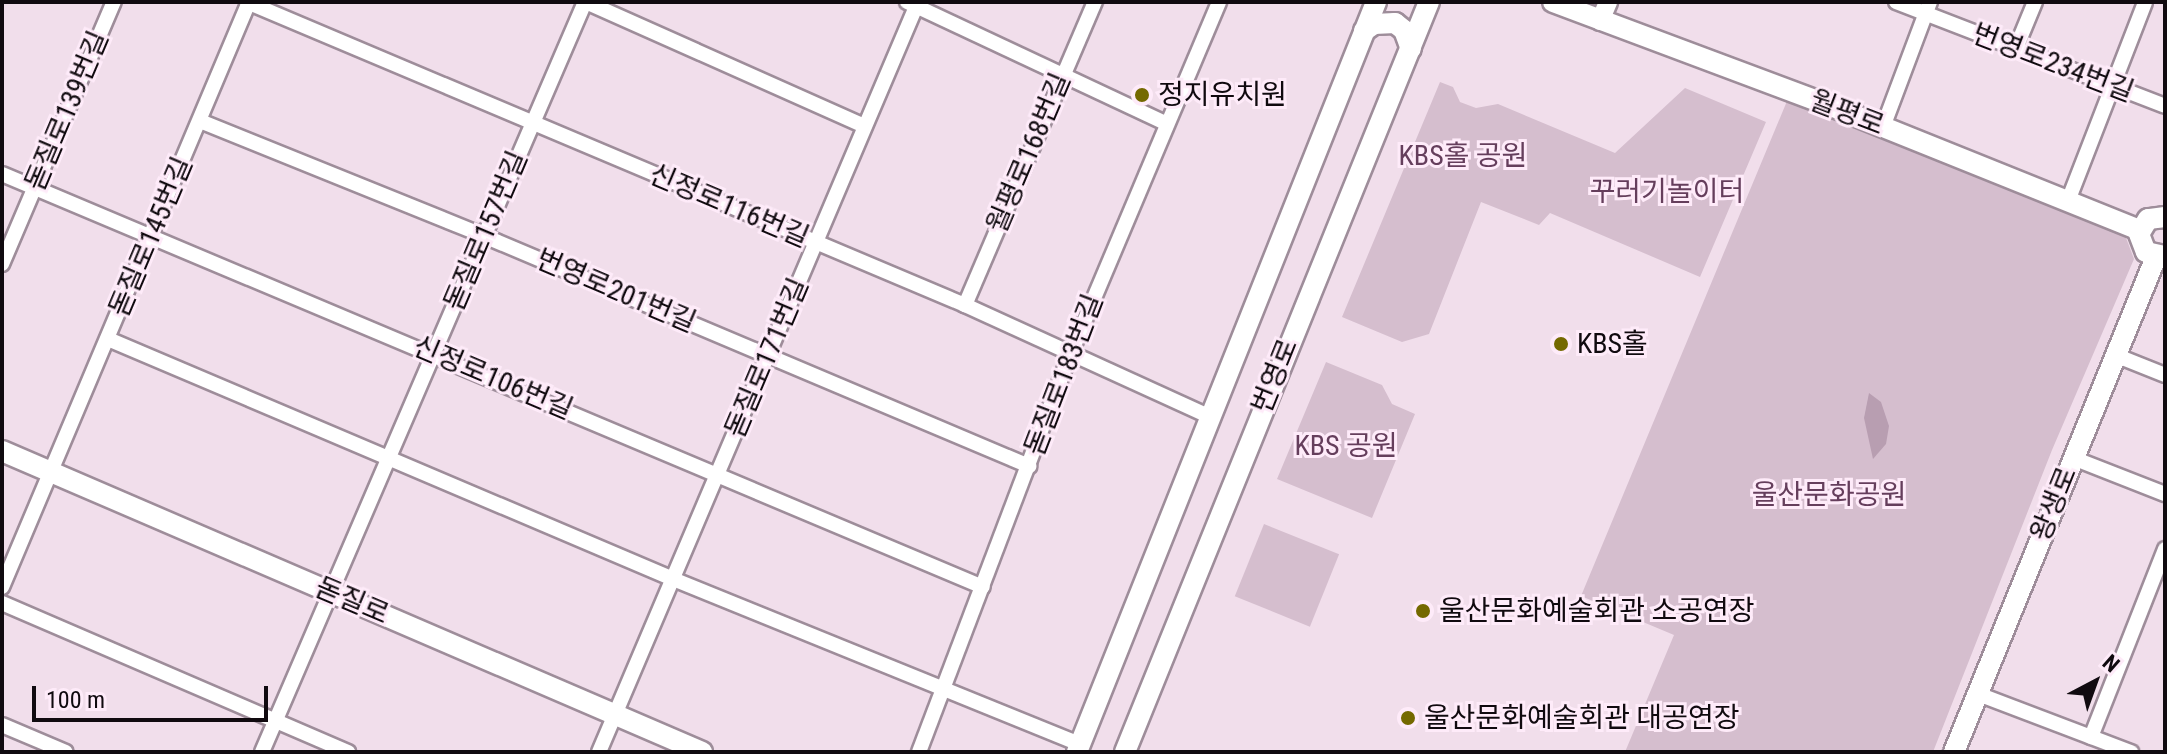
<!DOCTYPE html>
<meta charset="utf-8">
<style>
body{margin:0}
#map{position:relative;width:2167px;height:754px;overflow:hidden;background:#f1deeb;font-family:"Roboto Condensed","Noto Sans KR",sans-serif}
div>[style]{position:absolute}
.green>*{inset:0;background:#d5bece;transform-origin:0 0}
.water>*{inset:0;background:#b89eb1}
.roads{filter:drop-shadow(2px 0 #9e8d9a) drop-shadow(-2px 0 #9e8d9a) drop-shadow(0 2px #9e8d9a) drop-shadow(0 -2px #9e8d9a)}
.minor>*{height:14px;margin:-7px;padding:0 7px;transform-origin:7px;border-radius:7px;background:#fff}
.tertiary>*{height:18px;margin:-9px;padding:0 9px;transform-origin:9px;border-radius:9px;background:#fff}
.secondary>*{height:20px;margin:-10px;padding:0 10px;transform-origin:10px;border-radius:10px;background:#fff}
.dots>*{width:22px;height:22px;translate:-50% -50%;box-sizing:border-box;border:4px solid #feebf9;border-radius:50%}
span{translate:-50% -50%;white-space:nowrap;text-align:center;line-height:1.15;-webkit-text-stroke:6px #feebf9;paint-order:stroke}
.street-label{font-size:28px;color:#100a0f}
.poi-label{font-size:28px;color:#100a0f}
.left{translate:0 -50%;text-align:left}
.park-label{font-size:28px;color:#653e5c}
.frame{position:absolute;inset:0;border:4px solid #100a0f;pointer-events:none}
.north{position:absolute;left:2055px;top:642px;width:80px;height:80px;-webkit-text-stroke:6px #feebf9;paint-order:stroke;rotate:41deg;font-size:22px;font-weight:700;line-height:32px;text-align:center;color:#100a0f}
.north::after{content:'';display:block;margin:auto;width:28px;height:36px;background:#100a0f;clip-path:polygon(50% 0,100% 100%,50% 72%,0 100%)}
.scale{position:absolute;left:32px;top:686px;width:236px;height:36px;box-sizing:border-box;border:4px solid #100a0f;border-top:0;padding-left:10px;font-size:24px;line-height:28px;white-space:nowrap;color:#100a0f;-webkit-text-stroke:6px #feebf9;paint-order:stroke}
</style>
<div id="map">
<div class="green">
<div style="clip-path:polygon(1440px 82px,1453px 87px,1460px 102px,1476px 108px,1498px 104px,1615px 153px,1685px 88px,1766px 122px,1700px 277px,1550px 213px,1539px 225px,1481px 202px,1429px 334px,1402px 342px,1342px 317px)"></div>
<div style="clip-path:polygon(1787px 101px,2125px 235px,2134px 259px,2052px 450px,1933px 752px,1625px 752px,1674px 635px,1581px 596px)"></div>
<div style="clip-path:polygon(1326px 362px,1382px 385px,1392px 404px,1415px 414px,1372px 518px,1277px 479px)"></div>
<div style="left:1264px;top:524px;width:81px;height:78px;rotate:22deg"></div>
</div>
<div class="water">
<div style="clip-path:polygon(1869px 393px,1881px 402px,1889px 426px,1886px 444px,1873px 459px,1864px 418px)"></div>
</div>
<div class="roads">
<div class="minor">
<div style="left:247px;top:2px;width:779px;rotate:22.88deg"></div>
<div style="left:965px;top:305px;width:268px;rotate:24.5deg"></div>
<div style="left:586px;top:2px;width:305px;rotate:24deg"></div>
<div style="left:907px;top:2px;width:287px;rotate:25.1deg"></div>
<div style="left:1896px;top:2px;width:288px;rotate:21.1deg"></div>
<div style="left:2016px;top:48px;width:50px;rotate:-67.6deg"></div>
<div style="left:200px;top:121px;width:306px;rotate:22deg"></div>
<div style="left:484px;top:236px;width:592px;rotate:22.88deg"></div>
<div style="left:1883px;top:127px;width:134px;rotate:-69.4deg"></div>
<div style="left:2px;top:174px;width:1064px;rotate:22.83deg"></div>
<div style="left:2068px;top:201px;width:213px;rotate:-68.8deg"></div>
<div style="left:2px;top:264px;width:285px;rotate:-66.9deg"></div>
<div style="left:965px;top:305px;width:330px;rotate:-66.8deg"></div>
<div style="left:108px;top:339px;width:614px;rotate:23.01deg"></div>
<div style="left:673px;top:579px;width:439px;rotate:22.1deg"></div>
<div style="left:2115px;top:355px;width:54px;rotate:21.8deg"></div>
<div style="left:2073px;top:458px;width:99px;rotate:21.4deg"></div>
<div style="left:2px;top:587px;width:635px;rotate:-67.11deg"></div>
<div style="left:2px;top:603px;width:377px;rotate:23.3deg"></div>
<div style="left:1978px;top:694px;width:164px;rotate:20.8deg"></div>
<div style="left:2px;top:725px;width:69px;rotate:22.9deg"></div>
<div style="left:2091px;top:737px;width:202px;rotate:-68.5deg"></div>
<div style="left:262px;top:752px;width:817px;rotate:-66.7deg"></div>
<div style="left:599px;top:752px;width:815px;rotate:-66.96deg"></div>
<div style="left:919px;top:752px;width:425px;rotate:-69.2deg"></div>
<div style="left:1070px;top:355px;width:383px;rotate:-67.1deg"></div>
</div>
<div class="tertiary">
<div style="left:1600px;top:21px;width:21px;rotate:-67deg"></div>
</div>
<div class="secondary">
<div style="left:1553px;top:2px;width:297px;rotate:20.5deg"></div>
<div style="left:1831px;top:106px;width:333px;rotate:21.9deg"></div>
<div style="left:1364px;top:31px;width:12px;rotate:-35deg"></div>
<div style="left:1374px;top:24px;width:21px;rotate:-3deg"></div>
<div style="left:1395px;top:23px;width:11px;rotate:38deg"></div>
<div style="left:1404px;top:30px;width:20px;rotate:70deg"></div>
<div style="left:2165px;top:217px;width:17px;rotate:173deg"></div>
<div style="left:2148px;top:219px;width:17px;rotate:121deg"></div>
<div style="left:2139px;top:234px;width:19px;rotate:69deg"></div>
<div style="left:2146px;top:252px;width:19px;rotate:12deg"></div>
<div style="left:2px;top:451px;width:762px;rotate:23.27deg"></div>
<div style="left:1077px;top:752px;width:807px;rotate:-68.26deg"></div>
<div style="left:1125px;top:752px;width:809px;rotate:-67.94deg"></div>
<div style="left:1954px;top:752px;width:535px;rotate:-67.8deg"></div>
</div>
</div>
<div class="dots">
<div style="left:1142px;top:95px;background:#746900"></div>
<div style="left:1561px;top:344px;background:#746900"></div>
<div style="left:1423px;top:611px;background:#746900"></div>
<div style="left:1408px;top:718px;background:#746900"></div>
</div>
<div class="street-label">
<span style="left:2053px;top:63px;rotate:21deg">번영로234번길</span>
<span style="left:67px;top:111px;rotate:-67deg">돋질로139번길</span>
<span style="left:1847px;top:113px;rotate:21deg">월평로</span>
<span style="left:1029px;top:153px;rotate:-67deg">월평로168번길</span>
<span style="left:729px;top:206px;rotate:23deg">신정로116번길</span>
<span style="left:486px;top:231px;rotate:-67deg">돋질로157번길</span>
<span style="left:151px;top:237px;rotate:-67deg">돋질로145번길</span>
<span style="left:616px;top:291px;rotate:23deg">번영로201번길</span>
<span style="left:767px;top:358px;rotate:-67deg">돋질로171번길</span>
<span style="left:1064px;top:375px;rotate:-69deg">돋질로183번길</span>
<span style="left:1275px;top:376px;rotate:-68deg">번영로</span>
<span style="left:493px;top:378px;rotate:23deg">신정로106번길</span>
<span style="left:2054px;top:504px;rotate:-68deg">왕생로</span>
<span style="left:352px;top:601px;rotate:23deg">돋질로</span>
</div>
<div class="poi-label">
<span class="left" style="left:1158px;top:95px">정지유치원</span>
<span class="left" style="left:1577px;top:344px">KBS홀</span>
<span class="left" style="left:1439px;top:611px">울산문화예술회관 소공연장</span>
<span class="left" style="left:1424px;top:718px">울산문화예술회관 대공연장</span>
</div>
<div class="park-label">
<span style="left:1463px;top:156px">KBS홀 공원</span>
<span style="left:1667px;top:192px">꾸러기놀이터</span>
<span style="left:1346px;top:446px">KBS 공원</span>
<span style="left:1829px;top:495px">울산문화공원</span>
</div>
<div class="frame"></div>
<div class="north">N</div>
<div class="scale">100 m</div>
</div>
